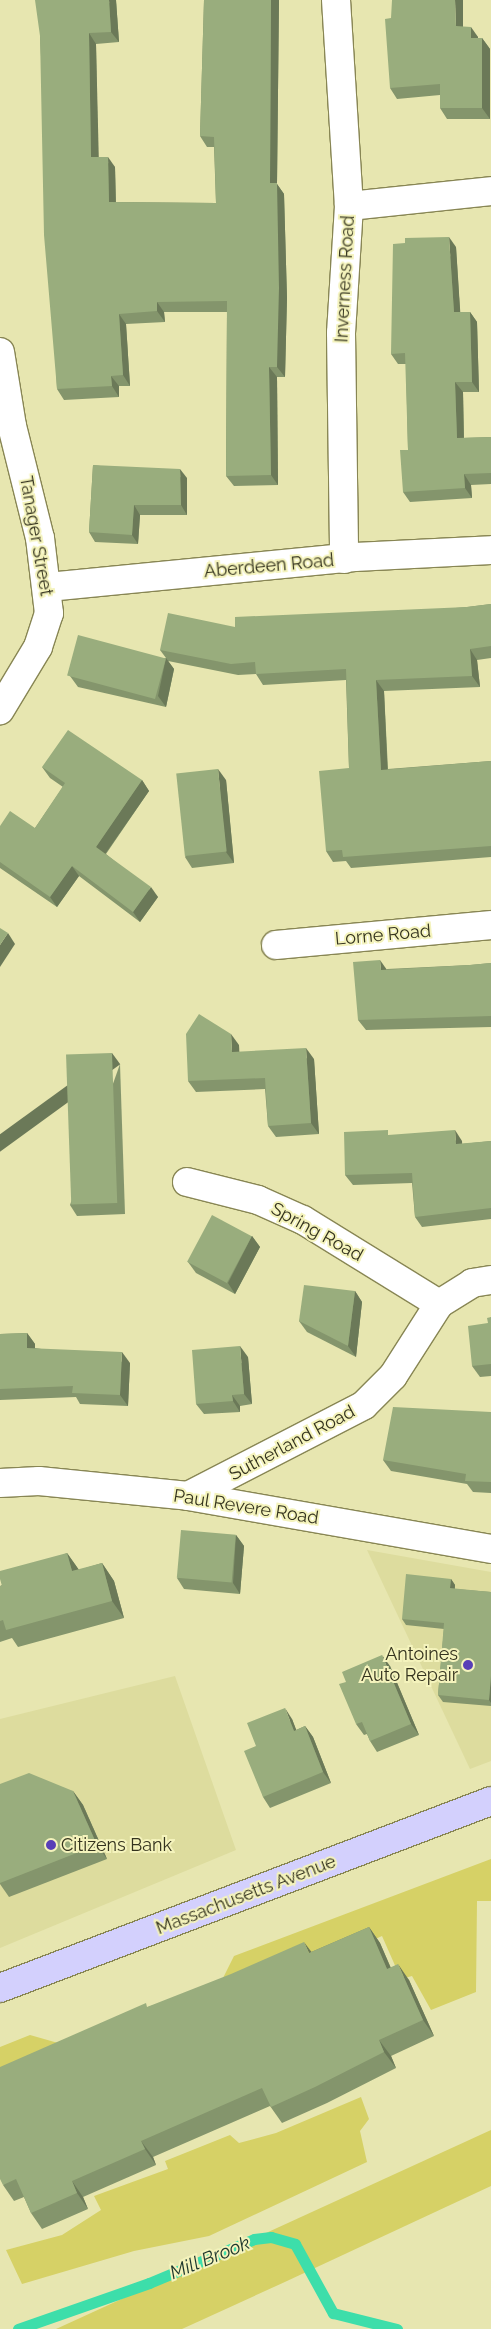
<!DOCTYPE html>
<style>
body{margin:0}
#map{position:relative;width:491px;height:2329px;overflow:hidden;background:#e7e6b0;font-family:Raleway,sans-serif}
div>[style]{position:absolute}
.built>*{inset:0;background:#dddc9e}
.green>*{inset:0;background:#d6d166}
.stream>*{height:11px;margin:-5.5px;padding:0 5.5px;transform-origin:5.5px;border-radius:5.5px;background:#3ddeaa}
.roads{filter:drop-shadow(1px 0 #888654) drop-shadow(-1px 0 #888654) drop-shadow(0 1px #888654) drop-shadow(0 -1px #888654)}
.minor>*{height:28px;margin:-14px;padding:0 14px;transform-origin:14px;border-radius:14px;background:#fff}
.major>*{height:28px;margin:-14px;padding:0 14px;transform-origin:14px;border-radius:14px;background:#d3d0fd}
.wall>*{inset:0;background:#84956c}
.shaded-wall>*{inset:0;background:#6b7958;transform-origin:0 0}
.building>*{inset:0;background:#99ad7d;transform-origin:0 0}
.dots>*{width:14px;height:14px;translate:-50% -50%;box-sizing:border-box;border:2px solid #f4f3bc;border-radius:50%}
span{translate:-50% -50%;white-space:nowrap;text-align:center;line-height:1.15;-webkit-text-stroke:4px #f4f3bc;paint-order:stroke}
.street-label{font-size:18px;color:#34331e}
.poi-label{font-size:18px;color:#34331e}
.right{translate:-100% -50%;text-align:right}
.left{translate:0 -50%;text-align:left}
.water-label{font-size:19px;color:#1d362c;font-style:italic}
</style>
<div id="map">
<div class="built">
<div style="clip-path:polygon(367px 1550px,491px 1572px,491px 1761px,470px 1769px)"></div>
<div style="clip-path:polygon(175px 1676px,236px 1850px,0 1948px,0 1719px)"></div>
</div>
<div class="green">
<div style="clip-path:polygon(491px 1859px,491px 1901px,477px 1901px,476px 1992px,431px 2010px,412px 1976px,401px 1979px,382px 1936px,324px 1963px,217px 1990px,234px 1956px)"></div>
<div style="clip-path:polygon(30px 2035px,65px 2045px,0 2072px,0 2047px)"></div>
<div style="clip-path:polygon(361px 2097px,369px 2119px,360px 2131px,367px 2162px,209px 2236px,134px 2251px,22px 2284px,6px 2250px,62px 2235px,101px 2210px,94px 2196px,168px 2169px,165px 2161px,230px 2135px,239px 2143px,276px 2133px)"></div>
<div style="clip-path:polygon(491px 2130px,491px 2186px,287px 2281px,182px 2329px,56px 2329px)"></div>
</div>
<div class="stream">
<div style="left:18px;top:2329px;width:139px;rotate:-19.3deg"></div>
<div style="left:149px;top:2283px;width:114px;rotate:-22.7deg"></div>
<div style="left:254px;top:2239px;width:17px;rotate:-7deg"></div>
<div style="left:271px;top:2237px;width:25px;rotate:16deg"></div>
<div style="left:295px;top:2244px;width:79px;rotate:61.2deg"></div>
<div style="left:333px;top:2313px;width:66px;rotate:14deg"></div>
</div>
<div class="roads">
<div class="minor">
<div style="left:336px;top:0;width:206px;rotate:86.4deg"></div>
<div style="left:349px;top:206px;width:127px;rotate:93.6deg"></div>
<div style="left:341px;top:333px;width:226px;rotate:89.2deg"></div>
<div style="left:349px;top:206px;width:143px;rotate:-6deg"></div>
<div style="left:0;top:352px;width:75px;rotate:80.8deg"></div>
<div style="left:12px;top:426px;width:115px;rotate:76deg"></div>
<div style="left:40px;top:538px;width:76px;rotate:83.2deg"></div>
<div style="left:49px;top:613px;width:36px;rotate:108deg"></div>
<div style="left:38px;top:647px;width:74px;rotate:121.1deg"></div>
<div style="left:48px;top:587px;width:308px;rotate:-5.6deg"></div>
<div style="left:355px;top:557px;width:136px;rotate:-2.9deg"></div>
<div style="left:276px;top:945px;width:216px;rotate:-5.3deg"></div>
<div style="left:187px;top:1182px;width:73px;rotate:14.2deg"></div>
<div style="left:258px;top:1200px;width:49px;rotate:24deg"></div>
<div style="left:303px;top:1220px;width:160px;rotate:31.7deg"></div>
<div style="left:0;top:1483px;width:39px;rotate:-3deg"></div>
<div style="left:39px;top:1481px;width:150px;rotate:5.7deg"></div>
<div style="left:188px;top:1496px;width:308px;rotate:9.9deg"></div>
<div style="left:188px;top:1496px;width:198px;rotate:-27.3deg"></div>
<div style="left:364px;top:1405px;width:41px;rotate:-45deg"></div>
<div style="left:393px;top:1376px;width:85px;rotate:-57.4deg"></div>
<div style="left:439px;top:1304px;width:39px;rotate:-32deg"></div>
<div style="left:472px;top:1283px;width:19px;rotate:-9deg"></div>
</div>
<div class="major">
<div style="left:0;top:1988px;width:525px;rotate:-20.85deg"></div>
</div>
</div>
<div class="wall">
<div style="clip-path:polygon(116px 0,119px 42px,96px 44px,98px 157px,115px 167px,116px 202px,216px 203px,214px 147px,207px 147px,200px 136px,204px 0,279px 0,277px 184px,284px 194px,287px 298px,285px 377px,277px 377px,278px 485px,234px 486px,226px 476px,227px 312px,164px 312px,165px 322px,126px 324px,130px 386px,119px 386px,119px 397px,64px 400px,57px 389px,40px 36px)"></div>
<div style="clip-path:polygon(463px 27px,478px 37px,478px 38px,482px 38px,490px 49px,490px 119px,447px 119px,440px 108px,440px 95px,397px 99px,390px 88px)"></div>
<div style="clip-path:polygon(456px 247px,460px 312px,470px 312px,477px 322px,479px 392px,463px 392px,464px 438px,491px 437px,491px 484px,471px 485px,472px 498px,410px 502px,403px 492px,408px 450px,406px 364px,398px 364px,391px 354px)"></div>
<div style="clip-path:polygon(93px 465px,187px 478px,187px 515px,140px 515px,138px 544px,95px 542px,89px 532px)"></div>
<div style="clip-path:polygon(491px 604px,491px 658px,477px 660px,480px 687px,384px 691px,388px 769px,491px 761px,491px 857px,351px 868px,346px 861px,333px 862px,326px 851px,349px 768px,346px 680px,263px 685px,256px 674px,238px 675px,168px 661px,174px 669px,166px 707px,78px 687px,70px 676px,166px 658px,160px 650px,235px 627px,467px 607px)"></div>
<div style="clip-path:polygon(42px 767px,142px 780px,149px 791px,106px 854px,158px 897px,140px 922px,79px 876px,57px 907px,0 868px,0 826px,35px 828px,63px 787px,50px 778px)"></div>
<div style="clip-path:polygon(226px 780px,234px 863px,192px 868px,185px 857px)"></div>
<div style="clip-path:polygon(491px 963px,491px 1027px,366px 1030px,358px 1020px,387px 969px,470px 965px)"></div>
<div style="clip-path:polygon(239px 1045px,239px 1052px,314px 1059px,319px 1134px,276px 1137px,268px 1126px,265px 1089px,196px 1092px,188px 1081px)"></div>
<div style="clip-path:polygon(120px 1064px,125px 1214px,77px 1216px,70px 1205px)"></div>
<div style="clip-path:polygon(391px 1135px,462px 1141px,462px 1144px,491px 1141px,491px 1219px,422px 1227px,415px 1217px,412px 1183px,353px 1185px,345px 1175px)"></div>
<div style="clip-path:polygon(252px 1236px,260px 1247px,235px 1294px,196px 1273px,188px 1262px)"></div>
<div style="clip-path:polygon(355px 1291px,362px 1302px,356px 1357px,307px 1332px,299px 1321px)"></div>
<div style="clip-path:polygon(491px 1317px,491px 1376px,480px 1377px,472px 1366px,488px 1323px)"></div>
<div style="clip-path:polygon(27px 1333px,35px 1344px,35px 1348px,130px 1363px,128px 1406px,80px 1404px,76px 1397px,0 1400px,0 1334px)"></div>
<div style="clip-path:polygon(248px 1357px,252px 1404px,240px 1406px,240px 1412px,204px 1414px,196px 1404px)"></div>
<div style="clip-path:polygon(491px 1412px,491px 1493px,473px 1492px,467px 1484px,391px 1471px,383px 1460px)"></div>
<div style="clip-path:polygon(236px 1535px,244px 1546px,240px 1594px,184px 1589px,177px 1578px)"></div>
<div style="clip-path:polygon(67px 1553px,79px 1570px,102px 1563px,114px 1581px,124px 1618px,18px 1647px,12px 1638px,0 1642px,0 1586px)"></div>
<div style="clip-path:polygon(451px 1579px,455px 1585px,455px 1589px,491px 1592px,491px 1706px,443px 1702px,438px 1695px,444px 1629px,406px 1625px,402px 1619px)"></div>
<div style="clip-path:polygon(390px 1666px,419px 1735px,377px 1752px,370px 1741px,367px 1734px,364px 1735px,356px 1724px)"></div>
<div style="clip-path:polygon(292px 1719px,296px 1730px,305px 1726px,313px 1737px,331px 1783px,270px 1808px,263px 1797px,256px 1746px)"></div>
<div style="clip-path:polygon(0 1784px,73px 1791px,83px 1805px,107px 1859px,9px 1897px,0 1884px)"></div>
<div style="clip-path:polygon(369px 1927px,380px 1943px,391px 1968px,409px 1980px,434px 2036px,391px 2056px,396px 2068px,327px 2103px,282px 2123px,270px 2106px,153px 2157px,156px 2165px,83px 2197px,88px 2209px,42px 2229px,31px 2213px,24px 2197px,14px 2201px,3px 2185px,148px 2007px,311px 1952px)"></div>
</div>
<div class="shaded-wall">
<div style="clip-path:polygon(109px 0,116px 0,119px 42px,111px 32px)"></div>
<div style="clip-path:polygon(271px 0,279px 0,277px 184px,284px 194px,287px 298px,285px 377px,277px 367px,270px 183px)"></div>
<div style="clip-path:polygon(455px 0,463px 0,463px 37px,456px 26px)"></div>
<div style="clip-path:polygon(471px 27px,478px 37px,478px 49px,471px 38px)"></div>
<div style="clip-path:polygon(89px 33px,96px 44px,99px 167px,91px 157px)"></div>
<div style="clip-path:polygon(482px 38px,490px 49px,490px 119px,482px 108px)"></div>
<div style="clip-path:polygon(108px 157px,115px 167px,116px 213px,109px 202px)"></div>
<div style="clip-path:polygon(449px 237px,456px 247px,461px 323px,454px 312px)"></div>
<div style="clip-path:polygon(157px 302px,164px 312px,165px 322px,157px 311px)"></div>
<div style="clip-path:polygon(470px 312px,477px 322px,479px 392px,472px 382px)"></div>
<div style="clip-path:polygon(119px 314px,126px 324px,130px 386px,123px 375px)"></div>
<div style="clip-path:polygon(269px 367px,277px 377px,278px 485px,271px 475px)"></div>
<div style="clip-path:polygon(111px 376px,119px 386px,119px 397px,112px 386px)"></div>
<div style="clip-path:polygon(455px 382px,463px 392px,464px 448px,457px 438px)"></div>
<div style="clip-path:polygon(180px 469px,187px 478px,187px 515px,181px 505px)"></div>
<div style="clip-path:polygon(464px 474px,471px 485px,472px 498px,465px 488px)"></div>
<div style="clip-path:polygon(134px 505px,140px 515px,138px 544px,132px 535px)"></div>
<div style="clip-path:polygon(470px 649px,477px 660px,480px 687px,472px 676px)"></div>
<div style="clip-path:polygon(166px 658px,174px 669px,166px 707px,158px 696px)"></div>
<div style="clip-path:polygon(376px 680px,384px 691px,388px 780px,381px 770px)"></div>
<div style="clip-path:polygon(218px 769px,226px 780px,234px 863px,226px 852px)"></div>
<div style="clip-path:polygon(142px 780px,149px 791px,103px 857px,96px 847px)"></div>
<div style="clip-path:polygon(72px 866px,79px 876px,57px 907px,50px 897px)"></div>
<div style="clip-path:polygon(151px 887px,158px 897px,140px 922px,133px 912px)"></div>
<div style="clip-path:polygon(8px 933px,15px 944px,0 967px,0 945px)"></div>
<div style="clip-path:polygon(380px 960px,387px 970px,381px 970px)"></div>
<div style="clip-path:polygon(231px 1034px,239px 1045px,240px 1063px,232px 1052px)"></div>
<div style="clip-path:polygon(306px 1048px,314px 1059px,319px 1134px,311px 1123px)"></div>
<div style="left:112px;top:1053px;width:14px;height:150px;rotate:54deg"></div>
<div style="clip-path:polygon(455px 1130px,462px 1141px,463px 1155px,456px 1144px)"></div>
<div style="clip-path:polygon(252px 1236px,260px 1247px,235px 1294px,228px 1283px)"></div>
<div style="clip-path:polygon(355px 1291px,362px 1302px,356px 1357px,348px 1346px)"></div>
<div style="clip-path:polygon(27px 1333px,35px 1344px,35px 1359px,27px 1348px)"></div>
<div style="clip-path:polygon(240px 1346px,248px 1357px,252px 1404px,244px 1394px)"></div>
<div style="clip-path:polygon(122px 1352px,130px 1363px,128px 1406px,120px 1395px)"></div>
<div style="clip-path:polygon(232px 1395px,240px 1406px,240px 1412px,233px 1401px)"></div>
<div style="clip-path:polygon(236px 1535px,244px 1546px,240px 1594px,233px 1583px)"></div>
<div style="clip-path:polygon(67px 1553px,79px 1570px,72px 1571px)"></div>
<div style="clip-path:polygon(102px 1563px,114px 1581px,124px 1618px,112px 1601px)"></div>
<div style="clip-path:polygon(451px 1579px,455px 1585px,454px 1595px,450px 1588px)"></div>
<div style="clip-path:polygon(382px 1655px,390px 1666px,419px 1735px,411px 1724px)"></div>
<div style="clip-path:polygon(491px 1676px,491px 1703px,489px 1700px)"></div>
<div style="clip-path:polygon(285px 1708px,292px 1719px,301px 1742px,294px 1731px)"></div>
<div style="clip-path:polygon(305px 1726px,313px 1737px,331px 1783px,323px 1772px)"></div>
<div style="clip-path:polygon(73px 1791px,83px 1805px,107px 1859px,97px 1845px)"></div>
<div style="clip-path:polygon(369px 1927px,380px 1943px,398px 1985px,387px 1969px)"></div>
<div style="clip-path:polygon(304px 1942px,316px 1958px,309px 1953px)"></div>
<div style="clip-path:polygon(398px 1964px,409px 1980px,434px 2036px,423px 2020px)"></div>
<div style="clip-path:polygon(379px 2040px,391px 2056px,396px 2068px,384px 2052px)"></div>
<div style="clip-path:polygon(141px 2141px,153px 2157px,156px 2165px,145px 2149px)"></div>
<div style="clip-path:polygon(72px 2181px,83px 2197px,88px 2209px,77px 2193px)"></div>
</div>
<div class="building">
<div style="clip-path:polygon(35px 0,109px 0,111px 32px,89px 33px,91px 157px,108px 157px,109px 202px,216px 203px,214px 137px,200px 136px,204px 0,271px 0,270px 183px,277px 183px,279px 288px,277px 367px,269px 367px,271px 475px,226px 476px,227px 301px,157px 302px,157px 311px,119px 314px,123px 375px,111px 376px,112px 386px,57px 389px,44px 235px,40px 36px)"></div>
<div style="clip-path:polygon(392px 0,455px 0,456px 26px,471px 27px,471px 38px,482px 38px,482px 108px,440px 108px,440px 84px,390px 88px,385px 19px,391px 18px)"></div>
<div style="clip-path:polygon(449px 237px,454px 312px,470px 312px,472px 382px,455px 382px,457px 438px,491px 437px,491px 473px,464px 474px,465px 488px,403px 492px,400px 450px,408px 450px,405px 353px,391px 354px,393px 244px,405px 243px,405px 238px)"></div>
<div style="clip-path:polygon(93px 465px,180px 469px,181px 505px,134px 505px,132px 535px,89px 532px)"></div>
<div style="clip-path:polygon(491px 604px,491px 646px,470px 649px,472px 676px,376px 680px,381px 770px,491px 761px,491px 846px,343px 857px,342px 850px,326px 851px,319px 771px,349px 768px,346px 669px,256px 674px,255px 662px,231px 664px,160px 650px,168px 613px,235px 627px,235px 617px,467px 607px)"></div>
<div style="left:78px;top:635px;width:91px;height:42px;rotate:15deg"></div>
<div style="clip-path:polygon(68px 730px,142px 780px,96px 847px,151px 887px,133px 912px,72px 866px,50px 897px,0 862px,0 826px,10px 811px,35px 828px,65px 783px,42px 767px)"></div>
<div style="left:218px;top:769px;width:83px;height:42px;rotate:84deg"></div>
<div style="clip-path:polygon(0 928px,8px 933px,0 945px)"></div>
<div style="clip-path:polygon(380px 960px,381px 970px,470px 965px,491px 963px,491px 1016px,358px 1020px,353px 962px)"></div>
<div style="clip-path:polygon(199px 1014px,231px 1034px,232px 1052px,306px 1048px,311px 1123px,268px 1126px,265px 1078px,188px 1081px,186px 1034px)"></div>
<div style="left:112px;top:1053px;width:150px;height:46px;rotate:88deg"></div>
<div style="clip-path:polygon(388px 1130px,388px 1135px,455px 1130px,456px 1144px,491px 1141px,491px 1208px,415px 1217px,412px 1173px,345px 1175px,344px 1132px)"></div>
<div style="left:212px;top:1215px;width:45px;height:53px;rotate:28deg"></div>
<div style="clip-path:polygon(304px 1285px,355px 1291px,348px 1346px,299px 1321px)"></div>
<div style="clip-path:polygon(491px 1317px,491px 1364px,472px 1366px,468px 1326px,488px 1323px,487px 1318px)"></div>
<div style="clip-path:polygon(27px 1333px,27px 1348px,122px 1352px,120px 1395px,72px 1393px,73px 1386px,0 1389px,0 1334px)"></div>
<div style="clip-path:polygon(240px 1346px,244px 1394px,232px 1395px,233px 1401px,196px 1404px,192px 1350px)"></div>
<div style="clip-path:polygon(393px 1407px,491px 1412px,491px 1482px,465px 1481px,466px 1474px,383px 1460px)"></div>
<div style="left:181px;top:1530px;width:55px;height:48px;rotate:5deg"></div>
<div style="clip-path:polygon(67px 1553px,72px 1571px,102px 1563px,112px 1601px,6px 1630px,3px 1620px,0 1621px,0 1586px,2px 1586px,0 1579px,0 1571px)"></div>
<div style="clip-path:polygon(406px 1574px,451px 1579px,450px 1588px,491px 1592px,491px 1676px,489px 1700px,438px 1695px,444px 1623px,402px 1619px)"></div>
<div style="clip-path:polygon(382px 1655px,411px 1724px,370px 1741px,362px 1722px,356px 1724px,339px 1684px,346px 1682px,342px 1672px)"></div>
<div style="clip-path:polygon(285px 1708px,294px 1731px,305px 1726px,323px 1772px,263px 1797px,244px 1751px,256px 1746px,247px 1723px)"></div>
<div style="clip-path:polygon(29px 1773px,73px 1791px,97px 1845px,0 1883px,0 1784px)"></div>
<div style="clip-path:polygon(369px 1927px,387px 1969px,398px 1964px,423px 2020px,379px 2040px,384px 2052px,315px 2087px,271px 2107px,262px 2088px,141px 2141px,145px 2149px,72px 2181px,77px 2193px,31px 2213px,16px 2179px,3px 2185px,0 2179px,0 2067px,146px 2003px,147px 2007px,231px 1974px,304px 1942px,309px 1953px)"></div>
</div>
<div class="dots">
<div style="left:468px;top:1665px;background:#583fb7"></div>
<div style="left:51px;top:1845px;background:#583fb7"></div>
</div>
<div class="street-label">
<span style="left:345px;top:279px;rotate:-87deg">Inverness Road</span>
<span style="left:36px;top:536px;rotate:80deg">Tanager Street</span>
<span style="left:269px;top:566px;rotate:-5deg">Aberdeen Road</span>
<span style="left:383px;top:935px;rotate:-5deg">Lorne Road</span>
<span style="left:317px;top:1232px;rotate:29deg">Spring Road</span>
<span style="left:292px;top:1443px;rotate:-28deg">Sutherland Road</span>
<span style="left:246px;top:1507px;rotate:9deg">Paul Revere Road</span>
<span style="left:246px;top:1895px;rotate:-21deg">Massachusetts Avenue</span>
</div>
<div class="poi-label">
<span class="right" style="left:458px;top:1665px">Antoines<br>Auto Repair</span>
<span class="left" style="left:61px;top:1845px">Citizens Bank</span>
</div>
<div class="water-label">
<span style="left:210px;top:2258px;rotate:-22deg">Mill Brook</span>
</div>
</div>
